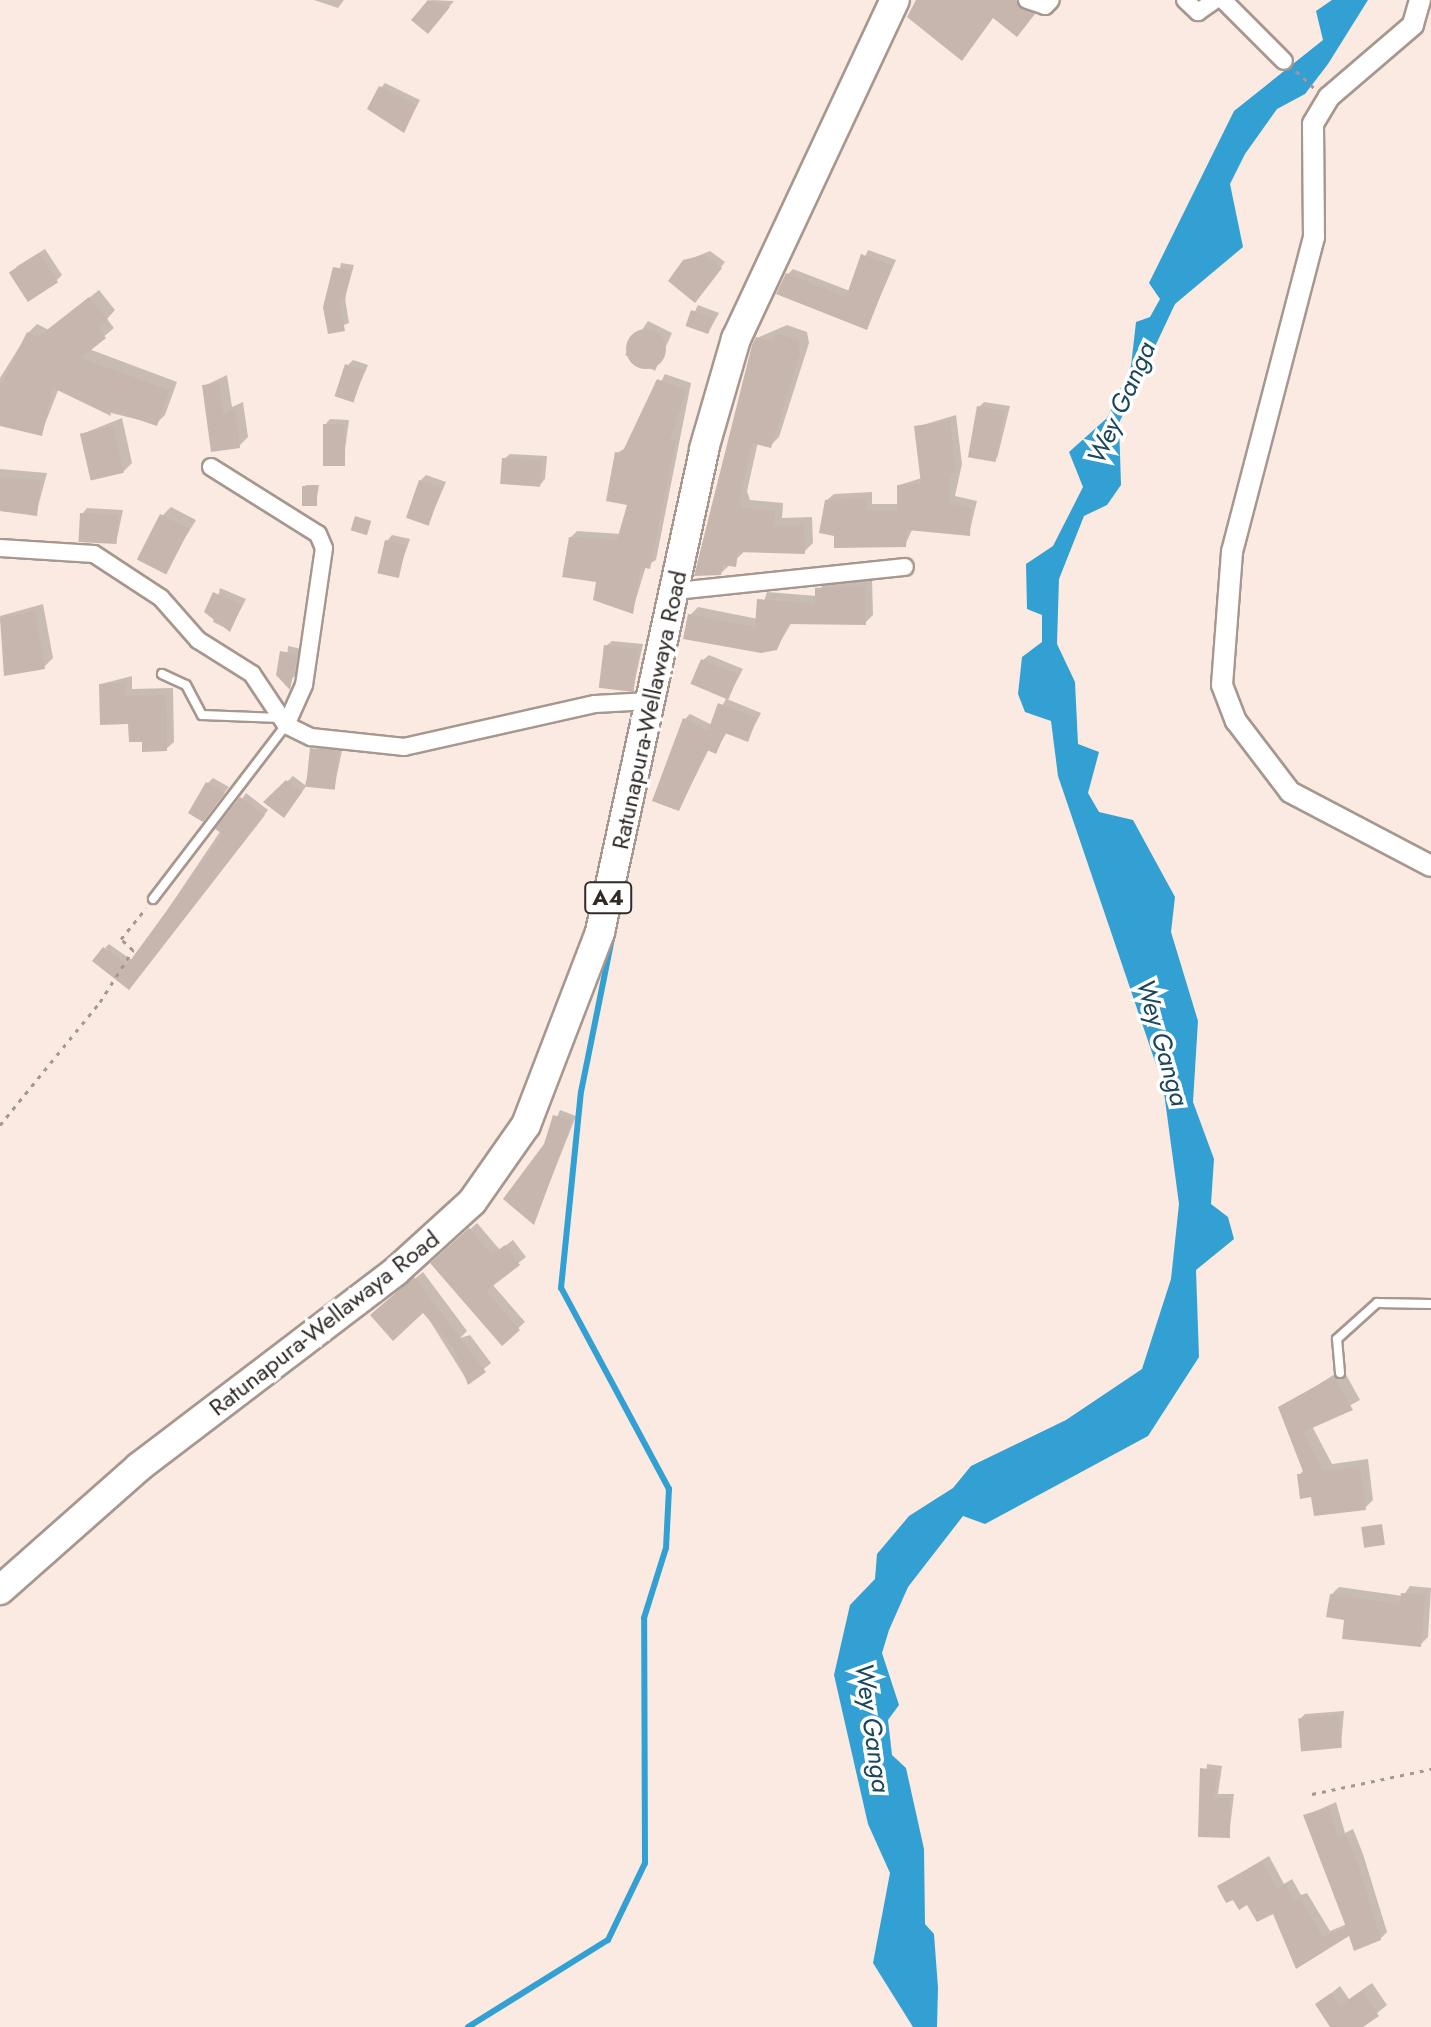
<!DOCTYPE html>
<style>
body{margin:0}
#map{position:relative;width:1431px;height:2027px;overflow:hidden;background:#fbeae2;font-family:Jost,sans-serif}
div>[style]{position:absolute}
.water>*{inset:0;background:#32a0d2}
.shadow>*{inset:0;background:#0003}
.stream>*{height:6px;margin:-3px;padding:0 3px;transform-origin:3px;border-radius:3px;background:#32a0d2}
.building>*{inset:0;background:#c6b6ae;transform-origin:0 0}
.round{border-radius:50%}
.path>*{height:3px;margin-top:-1.5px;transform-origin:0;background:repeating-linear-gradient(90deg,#a39791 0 4px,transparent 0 10px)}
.roads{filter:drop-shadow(2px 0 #a6978f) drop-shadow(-2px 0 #a6978f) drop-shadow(0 2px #a6978f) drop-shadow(0 -2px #a6978f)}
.service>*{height:8px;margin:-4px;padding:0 4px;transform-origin:4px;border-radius:4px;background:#fff}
.minor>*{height:16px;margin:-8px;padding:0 8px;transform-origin:8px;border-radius:8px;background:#fff}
.tertiary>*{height:20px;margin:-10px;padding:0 10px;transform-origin:10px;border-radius:10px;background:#fff}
.trunk>*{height:28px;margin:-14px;padding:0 14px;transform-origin:14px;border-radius:14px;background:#fff}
span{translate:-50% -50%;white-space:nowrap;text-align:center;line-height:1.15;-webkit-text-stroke:7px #fff;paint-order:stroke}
.shield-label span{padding:2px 6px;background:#fff;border:2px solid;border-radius:6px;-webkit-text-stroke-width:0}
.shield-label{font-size:22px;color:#312a27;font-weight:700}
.street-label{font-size:24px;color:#312a27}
.water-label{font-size:26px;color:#1a475c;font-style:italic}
</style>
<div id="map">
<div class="water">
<div style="clip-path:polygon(1332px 0,1368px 0,1328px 64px,1305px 94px,1277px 109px,1245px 154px,1230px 184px,1243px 247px,1175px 304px,1119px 423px,1121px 485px,1107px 505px,1084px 516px,1059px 579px,1057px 644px,1075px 682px,1078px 744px,1099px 752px,1088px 793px,1099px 812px,1133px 820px,1175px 897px,1171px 932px,1198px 1021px,1193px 1102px,1214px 1159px,1211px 1204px,1228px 1217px,1234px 1239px,1196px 1270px,1199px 1357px,1148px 1436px,985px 1524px,963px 1516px,908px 1587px,889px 1630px,882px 1653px,899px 1705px,888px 1720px,892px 1755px,906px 1768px,924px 1849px,925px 1924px,934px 1934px,938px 1988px,937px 2027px,913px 2027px,873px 1963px,890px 1873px,868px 1824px,834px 1675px,850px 1605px,875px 1579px,877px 1554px,909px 1516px,953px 1488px,971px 1466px,1066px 1420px,1142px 1369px,1171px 1279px,1179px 1204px,1163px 1085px,1058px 776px,1051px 721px,1025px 712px,1018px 694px,1022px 657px,1042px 642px,1042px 615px,1027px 609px,1026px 564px,1053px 546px,1083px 487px,1069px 452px,1107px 418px,1131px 366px,1136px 322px,1150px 317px,1160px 299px,1149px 283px,1234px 111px,1323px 40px,1316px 11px)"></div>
</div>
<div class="shadow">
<div style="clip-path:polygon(314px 0,344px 0,338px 8px)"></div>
<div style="clip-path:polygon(431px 0,454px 1px,433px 26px,414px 19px)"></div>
<div style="clip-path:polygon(385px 83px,420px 100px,404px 130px,381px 88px)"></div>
<div style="clip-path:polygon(45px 249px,62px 275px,56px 281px,16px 267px)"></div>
<div style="clip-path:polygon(868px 250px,896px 260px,867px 327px,787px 275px,793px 269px,850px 291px)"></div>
<div style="clip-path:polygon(710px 251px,725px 262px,700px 295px,685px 261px)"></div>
<div style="clip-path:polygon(341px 263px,354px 265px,345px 298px,349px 323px,329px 331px)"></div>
<div style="clip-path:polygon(99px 290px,115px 310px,107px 319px,114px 328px,89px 349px,177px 382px,165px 415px,156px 424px,111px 413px,59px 388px,41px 434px,0 424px,0 378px,28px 333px,37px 324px,49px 330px)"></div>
<div style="clip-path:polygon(698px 305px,719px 313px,708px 333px,688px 325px)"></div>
<div style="clip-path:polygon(648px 321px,672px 333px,655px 371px,625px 355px)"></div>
<div style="clip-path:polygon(787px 325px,807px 332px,809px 343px,779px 437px,770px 446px,758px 442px,747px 491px,750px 500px,783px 503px,782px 518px,812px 517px,813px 543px,804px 552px,745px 551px,721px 573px,757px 338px)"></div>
<div style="clip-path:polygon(353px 360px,368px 365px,353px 400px,347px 366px)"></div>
<div style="clip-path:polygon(665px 374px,691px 383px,656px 560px,646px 566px,632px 612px,570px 538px,577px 531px,621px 534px,630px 503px,617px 453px,627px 447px)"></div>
<div style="clip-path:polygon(227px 375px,232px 407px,243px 402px,248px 437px,239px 446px,204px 386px)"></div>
<div style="clip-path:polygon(984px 402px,1010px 406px,997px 459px,979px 407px)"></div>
<div style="clip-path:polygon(956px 415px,962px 464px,955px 496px,977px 501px,969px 534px,913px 528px,905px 545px,836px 534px,826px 501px,834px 494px,872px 492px,872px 504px,899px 504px,899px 485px,922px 478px,916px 427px)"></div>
<div style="clip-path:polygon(122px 418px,132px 463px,123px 472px,82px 434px)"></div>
<div style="clip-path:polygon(330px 419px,349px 420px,343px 464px,325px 425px)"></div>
<div style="clip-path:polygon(510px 454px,547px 456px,545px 479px,540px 485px,504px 459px)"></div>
<div style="clip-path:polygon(0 469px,47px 473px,36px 514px,0 511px)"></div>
<div style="clip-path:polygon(426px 475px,446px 482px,428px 524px,420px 481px)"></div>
<div style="clip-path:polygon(306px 485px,319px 485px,316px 504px,304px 487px)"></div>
<div style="clip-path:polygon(171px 507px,196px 520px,164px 572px,162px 516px)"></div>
<div style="clip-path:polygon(87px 508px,123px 510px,116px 543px,82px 514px)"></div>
<div style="clip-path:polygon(392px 535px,410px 539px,397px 576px,387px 541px)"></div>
<div style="clip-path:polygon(872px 579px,873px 615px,865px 623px,792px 622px,776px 649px,690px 615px,698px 607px,758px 619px,767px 592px,817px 596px,825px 580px)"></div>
<div style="clip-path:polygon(220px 588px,246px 599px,230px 630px,213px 622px)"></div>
<div style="clip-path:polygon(43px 604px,53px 658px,44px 667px,6px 673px,0 616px)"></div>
<div style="clip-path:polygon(612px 641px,643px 644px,633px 689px,606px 646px)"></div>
<div style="clip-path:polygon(288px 646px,302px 649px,298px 674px,285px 684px)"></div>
<div style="clip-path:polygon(709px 655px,743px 669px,727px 699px,761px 713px,747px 740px,727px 732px,715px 752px,709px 749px,679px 809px,684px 720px,690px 714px,712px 725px,727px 697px,703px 660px)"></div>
<div style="clip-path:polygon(132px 676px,132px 689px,173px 688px,174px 742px,166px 749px,144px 740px,101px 684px)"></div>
<div style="clip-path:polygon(318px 743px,343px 746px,335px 784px,307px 785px,289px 810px,266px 802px,293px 776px,305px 785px)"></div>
<div style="clip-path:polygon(213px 778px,229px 787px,208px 814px,208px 783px)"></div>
<div style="clip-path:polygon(246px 793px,268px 810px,134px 982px,105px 948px,109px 944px,133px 961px)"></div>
<div style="clip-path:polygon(560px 1110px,576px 1116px,534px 1222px,545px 1145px)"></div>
<div style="clip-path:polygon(477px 1223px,500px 1250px,513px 1240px,526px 1257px,492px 1284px,525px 1322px,502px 1343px,433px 1263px)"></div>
<div style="clip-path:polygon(423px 1272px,467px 1331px,460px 1338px,470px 1335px,491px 1363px,468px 1382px,423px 1310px,379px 1308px)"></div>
<div style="clip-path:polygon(1343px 1369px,1360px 1400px,1312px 1426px,1332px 1464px,1368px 1459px,1373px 1500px,1365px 1508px,1313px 1494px,1299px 1475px,1304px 1470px,1281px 1408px)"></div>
<div style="clip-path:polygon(1410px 1586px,1431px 1588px,1428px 1637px,1420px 1645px,1347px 1618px,1331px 1595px,1339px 1587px,1403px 1596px)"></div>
<div style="clip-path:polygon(1344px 1711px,1341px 1746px,1300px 1719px,1305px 1714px)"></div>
<div style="clip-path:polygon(1207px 1764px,1222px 1766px,1218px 1794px,1234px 1794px,1229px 1836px,1200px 1835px)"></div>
<div style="clip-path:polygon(1336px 1802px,1345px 1833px,1353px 1829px,1363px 1854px,1387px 1932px,1380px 1939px,1350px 1933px,1297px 1966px,1274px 1911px,1219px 1886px,1269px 1856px,1284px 1884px,1292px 1879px,1301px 1895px,1307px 1893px,1330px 1931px,1347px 1924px,1305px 1816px)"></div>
<div style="clip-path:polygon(1372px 1983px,1387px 2005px,1360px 2027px,1333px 2027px,1317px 2005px,1340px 1986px,1349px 1999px)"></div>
</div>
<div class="stream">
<div style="left:468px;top:2027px;width:165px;rotate:-31.9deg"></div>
<div style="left:608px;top:1940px;width:85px;rotate:-64.3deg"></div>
<div style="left:645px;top:1863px;width:245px;rotate:-90.2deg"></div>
<div style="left:644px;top:1618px;width:73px;rotate:-72.6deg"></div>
<div style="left:666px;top:1548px;width:59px;rotate:-87.1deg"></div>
<div style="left:669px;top:1489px;width:228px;rotate:-118.2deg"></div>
<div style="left:561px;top:1288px;width:197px;rotate:-84.2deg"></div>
<div style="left:581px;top:1092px;width:161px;rotate:-78.6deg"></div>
</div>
<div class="building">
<div style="clip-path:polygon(428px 0,450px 7px,428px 34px,411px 20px)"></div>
<div style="clip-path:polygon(916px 0,1016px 0,1035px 14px,1017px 37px,993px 18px,962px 61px,907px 17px)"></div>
<div style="clip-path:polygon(379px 86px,417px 105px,404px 133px,367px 109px)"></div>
<div style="left:39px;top:253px;width:35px;height:36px;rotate:57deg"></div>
<div style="clip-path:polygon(861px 254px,892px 266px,867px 330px,776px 294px,786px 273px,846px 297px)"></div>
<div style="clip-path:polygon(704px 255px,722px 268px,695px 303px,668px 281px,683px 260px)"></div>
<div style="clip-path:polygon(333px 267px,350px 270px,345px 300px,339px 300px,345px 331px,328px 334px,323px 307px)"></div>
<div style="clip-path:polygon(89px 297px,108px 320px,98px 328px,106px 338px,81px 358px,169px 390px,157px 426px,110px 410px,111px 416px,53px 388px,42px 436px,0 426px,0 387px,27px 332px,38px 337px)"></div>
<div style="left:691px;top:310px;width:24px;height:17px;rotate:19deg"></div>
<div class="round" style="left:626px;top:329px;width:40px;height:40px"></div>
<div style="clip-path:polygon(776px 333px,798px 340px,800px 354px,771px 448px,752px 443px,739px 501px,742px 508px,775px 511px,774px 526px,804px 525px,805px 554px,738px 552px,736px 567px,723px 565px,721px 575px,694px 576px,752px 345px,756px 337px,773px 342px)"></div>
<div style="left:345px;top:364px;width:20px;height:34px;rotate:18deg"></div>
<div style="clip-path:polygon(657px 379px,686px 390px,670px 440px,676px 441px,650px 569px,641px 567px,633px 614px,593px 600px,596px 582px,562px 577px,569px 537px,617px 540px,627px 505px,606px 501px,615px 452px,622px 453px)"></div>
<div style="clip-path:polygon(219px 383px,223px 414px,235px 409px,240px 448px,211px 452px,202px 385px)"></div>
<div style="left:977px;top:406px;width:28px;height:52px;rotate:10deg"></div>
<div style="clip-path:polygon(950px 421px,956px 473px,950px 474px,949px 503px,971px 508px,970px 536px,907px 530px,906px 547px,834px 548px,834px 536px,819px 533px,825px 500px,866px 498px,866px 510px,897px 511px,897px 485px,921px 484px,914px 426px)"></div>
<div style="left:323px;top:424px;width:22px;height:42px"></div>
<div style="left:113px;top:426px;width:48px;height:34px;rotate:77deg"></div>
<div style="left:502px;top:458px;width:40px;height:26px;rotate:4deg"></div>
<div style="clip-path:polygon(0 477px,41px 480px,37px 516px,0 511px)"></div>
<div style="left:419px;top:480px;width:24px;height:40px;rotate:19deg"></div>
<div style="left:302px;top:486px;width:15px;height:20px"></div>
<div style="left:80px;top:513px;width:38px;height:29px;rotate:3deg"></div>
<div style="left:160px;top:514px;width:33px;height:51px;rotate:27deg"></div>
<div style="left:355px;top:516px;width:17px;height:15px;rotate:17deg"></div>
<div style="left:385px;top:540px;width:22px;height:34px;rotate:13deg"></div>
<div style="clip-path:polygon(865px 586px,866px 625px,788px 624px,777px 650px,761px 653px,683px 639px,688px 614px,755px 627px,757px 599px,815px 604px,815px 588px)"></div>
<div style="clip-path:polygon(213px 592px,242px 605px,230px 632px,204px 612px)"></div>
<div style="clip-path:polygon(35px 611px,45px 669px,4px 676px,0 618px)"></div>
<div style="left:604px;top:645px;width:35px;height:43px;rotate:7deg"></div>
<div style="clip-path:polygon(280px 651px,297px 654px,290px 690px,276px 675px)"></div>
<div style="left:701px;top:659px;width:41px;height:27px;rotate:23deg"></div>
<div style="clip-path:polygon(125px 683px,125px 696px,166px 695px,167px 751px,142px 752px,142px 742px,129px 742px,128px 724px,100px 725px,99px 684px)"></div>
<div style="clip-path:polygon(718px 703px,757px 718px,748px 742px,725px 733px,716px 754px,707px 750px,679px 811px,652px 801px,683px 718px,708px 731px)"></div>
<div style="left:310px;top:748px;width:29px;height:39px;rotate:6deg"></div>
<div style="clip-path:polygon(286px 780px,302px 792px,284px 818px,263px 802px)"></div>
<div style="clip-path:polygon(206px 782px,225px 793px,203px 822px,188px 813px)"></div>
<div style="clip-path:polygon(240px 797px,265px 815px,129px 990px,92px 961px,103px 947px,127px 965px,223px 834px,215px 829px)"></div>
<div style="clip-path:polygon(553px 1115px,572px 1121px,534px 1225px,503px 1199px,544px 1144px)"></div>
<div style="clip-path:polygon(469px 1228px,492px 1255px,505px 1245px,520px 1265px,486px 1291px,520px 1330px,502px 1346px,430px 1263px)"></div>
<div style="clip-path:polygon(414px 1277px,462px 1340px,457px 1344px,462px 1340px,486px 1372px,468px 1385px,453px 1347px,423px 1313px,393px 1341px,370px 1315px)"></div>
<div style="clip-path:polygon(1334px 1376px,1353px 1410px,1303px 1432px,1323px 1471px,1360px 1467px,1366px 1510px,1314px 1516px,1311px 1497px,1300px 1499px,1297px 1474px,1304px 1474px,1278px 1407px)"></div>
<div style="left:1382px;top:1524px;width:21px;height:21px;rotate:82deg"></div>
<div style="clip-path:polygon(1401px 1593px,1425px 1595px,1421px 1647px,1342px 1639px,1344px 1620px,1326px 1617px,1330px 1594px,1400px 1604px)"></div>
<div style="left:1339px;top:1715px;width:33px;height:41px;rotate:85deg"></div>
<div style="clip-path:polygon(1200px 1768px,1218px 1770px,1214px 1798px,1230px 1798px,1230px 1838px,1198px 1837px)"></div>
<div style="clip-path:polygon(1329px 1807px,1338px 1838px,1346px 1835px,1357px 1861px,1381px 1940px,1354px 1951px,1349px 1936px,1296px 1969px,1273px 1914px,1257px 1922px,1247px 1905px,1239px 1910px,1233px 1900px,1226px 1903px,1217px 1886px,1262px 1861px,1277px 1889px,1285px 1884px,1294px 1901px,1299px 1898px,1323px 1937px,1346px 1927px,1303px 1815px)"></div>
<div style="clip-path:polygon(1362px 1991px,1379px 2016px,1363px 2027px,1330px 2027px,1315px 2004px,1331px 1993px,1340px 2006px)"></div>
</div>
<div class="path">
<div style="left:1296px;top:71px;width:25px;rotate:43deg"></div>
<div style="left:0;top:1125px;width:159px;rotate:-50.9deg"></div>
<div style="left:100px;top:1002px;width:62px;rotate:-57.6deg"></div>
<div style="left:133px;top:950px;width:16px;rotate:-137deg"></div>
<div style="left:121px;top:939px;width:40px;rotate:-51deg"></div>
<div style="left:1312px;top:1794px;width:122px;rotate:-11.9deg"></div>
</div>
<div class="roads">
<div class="service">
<div style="left:162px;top:674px;width:26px;rotate:25deg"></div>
<div style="left:186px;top:685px;width:34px;rotate:62deg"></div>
<div style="left:202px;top:715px;width:78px;rotate:2.2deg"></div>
<div style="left:153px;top:899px;width:219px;rotate:-52.6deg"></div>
<div style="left:1340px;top:1373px;width:34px;rotate:-95deg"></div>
<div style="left:1337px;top:1339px;width:54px;rotate:-42deg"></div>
<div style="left:1377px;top:1303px;width:54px;rotate:1.1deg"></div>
</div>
<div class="minor">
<div style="left:1027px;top:0;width:19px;rotate:18deg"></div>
<div style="left:1045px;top:6px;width:8px;rotate:-45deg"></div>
<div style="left:1185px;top:0;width:18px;rotate:43deg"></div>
<div style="left:1198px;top:12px;width:21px;rotate:-35deg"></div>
<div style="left:1223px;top:0;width:86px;rotate:45deg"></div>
<div style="left:211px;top:467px;width:126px;rotate:32.1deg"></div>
<div style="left:318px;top:534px;width:15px;rotate:67deg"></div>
<div style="left:324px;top:548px;width:138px;rotate:98.3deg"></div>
<div style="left:304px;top:685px;width:44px;rotate:114.2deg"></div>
<div style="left:0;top:548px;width:94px;rotate:3.7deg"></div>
<div style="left:94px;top:554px;width:80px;rotate:33.3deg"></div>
<div style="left:161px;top:598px;width:56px;rotate:48.6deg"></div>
<div style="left:198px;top:640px;width:64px;rotate:32.2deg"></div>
<div style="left:252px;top:674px;width:61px;rotate:56.3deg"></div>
<div style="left:286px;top:725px;width:28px;rotate:26deg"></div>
<div style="left:311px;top:737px;width:94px;rotate:6.1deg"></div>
<div style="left:404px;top:747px;width:196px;rotate:-12.7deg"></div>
<div style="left:595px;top:704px;width:55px;rotate:-3.1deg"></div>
<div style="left:676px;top:591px;width:230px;rotate:-6deg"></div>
</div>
<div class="tertiary">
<div style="left:1420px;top:0;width:26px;rotate:106deg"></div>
<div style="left:1413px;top:25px;width:111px;rotate:139.4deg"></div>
<div style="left:1329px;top:97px;width:31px;rotate:121deg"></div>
<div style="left:1313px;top:124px;width:113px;rotate:89.5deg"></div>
<div style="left:1314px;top:237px;width:325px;rotate:104.6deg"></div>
<div style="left:1232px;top:552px;width:133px;rotate:94.3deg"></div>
<div style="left:1222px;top:685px;width:39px;rotate:69deg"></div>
<div style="left:1236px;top:721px;width:89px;rotate:52.7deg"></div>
<div style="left:1290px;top:792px;width:159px;rotate:27.7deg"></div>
</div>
<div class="trunk">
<div style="left:0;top:1590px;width:186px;rotate:-41.5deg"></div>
<div style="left:139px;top:1467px;width:322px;rotate:-37.3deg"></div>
<div style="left:395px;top:1272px;width:104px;rotate:-42.3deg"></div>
<div style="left:472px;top:1202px;width:94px;rotate:-55deg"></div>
<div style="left:526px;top:1125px;width:207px;rotate:-69deg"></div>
<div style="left:600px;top:932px;width:494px;rotate:-77.8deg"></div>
<div style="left:704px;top:449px;width:115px;rotate:-73.8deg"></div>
<div style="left:736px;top:339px;width:374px;rotate:-64.9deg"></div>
</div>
</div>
<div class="shield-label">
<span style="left:608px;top:898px">A4</span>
</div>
<div class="street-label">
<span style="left:649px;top:710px;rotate:-78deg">Ratunapura-Wellawaya Road</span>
<span style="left:324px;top:1323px;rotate:-38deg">Ratunapura-Wellawaya Road</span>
</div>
<div class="water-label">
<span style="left:1122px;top:403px;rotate:-66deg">Wey Ganga</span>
<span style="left:1162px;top:1043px;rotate:74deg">Wey Ganga</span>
<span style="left:872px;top:1728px;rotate:82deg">Wey Ganga</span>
</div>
</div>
